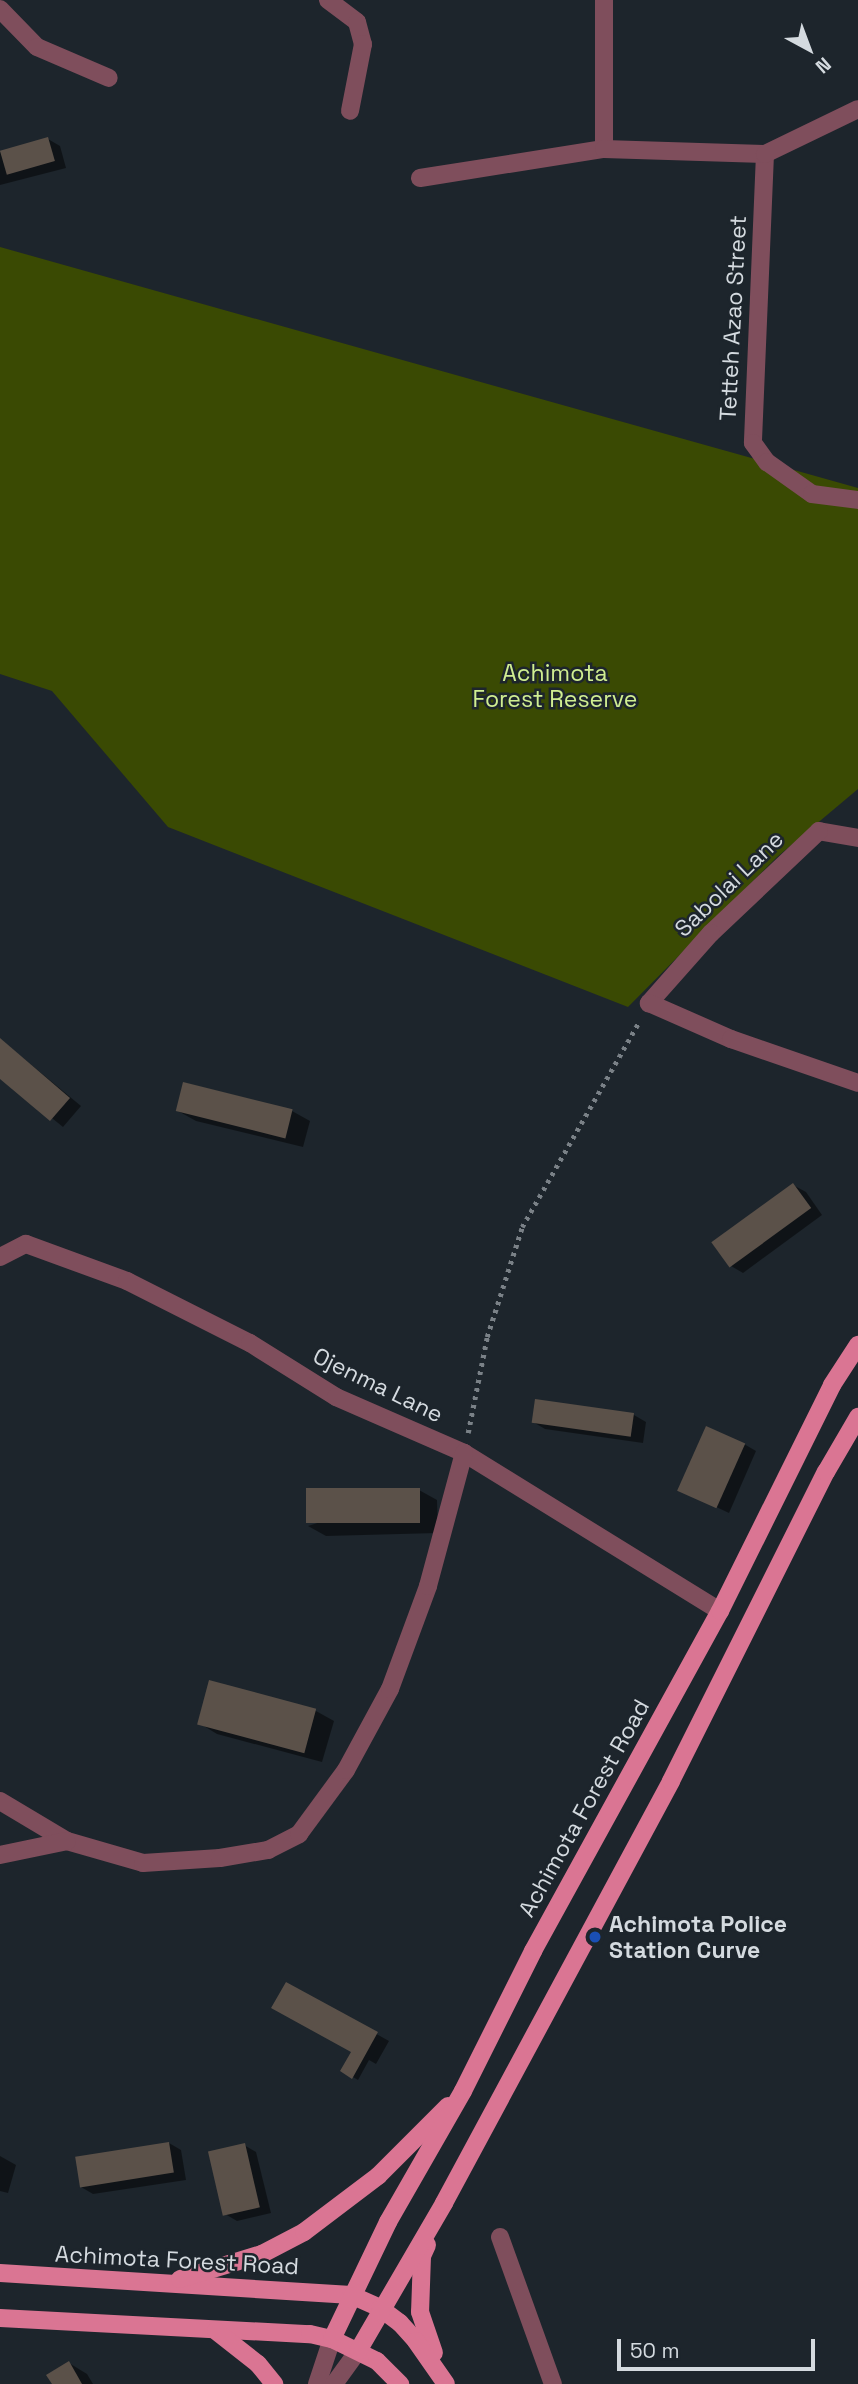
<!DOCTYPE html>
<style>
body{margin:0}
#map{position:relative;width:858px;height:2384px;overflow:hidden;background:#1d252c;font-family:"Space Grotesk",sans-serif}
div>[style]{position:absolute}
.green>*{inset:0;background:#3a4a03}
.shadow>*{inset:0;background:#0007}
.building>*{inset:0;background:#5b5149;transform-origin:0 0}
.path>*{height:4.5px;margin-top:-2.25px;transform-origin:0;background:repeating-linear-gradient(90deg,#7a8187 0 3.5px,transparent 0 8.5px)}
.minor>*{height:18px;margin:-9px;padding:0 9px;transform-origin:9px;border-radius:9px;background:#7f4e5c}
.major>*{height:18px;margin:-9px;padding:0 9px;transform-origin:9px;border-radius:9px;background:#da7593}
.dots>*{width:19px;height:19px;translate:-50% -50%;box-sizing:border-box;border:4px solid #1d252c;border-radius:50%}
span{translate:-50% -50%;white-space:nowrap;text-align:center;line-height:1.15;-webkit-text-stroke:5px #1d252c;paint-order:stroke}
.street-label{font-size:23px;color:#d4dadf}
.park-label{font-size:23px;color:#d0ee91}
.poi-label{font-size:23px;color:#d4dadf;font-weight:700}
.left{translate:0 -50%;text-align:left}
.north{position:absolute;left:774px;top:14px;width:70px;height:70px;-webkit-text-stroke:5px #1d252c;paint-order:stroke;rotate:139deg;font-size:19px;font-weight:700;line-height:28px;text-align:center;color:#d4dadf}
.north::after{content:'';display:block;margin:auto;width:24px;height:32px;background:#d4dadf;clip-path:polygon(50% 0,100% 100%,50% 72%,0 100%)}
.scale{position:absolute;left:617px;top:2339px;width:198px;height:32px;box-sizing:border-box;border:4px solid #d4dadf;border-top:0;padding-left:9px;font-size:21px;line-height:24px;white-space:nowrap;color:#d4dadf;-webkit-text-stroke:5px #1d252c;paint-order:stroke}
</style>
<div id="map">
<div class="green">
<div style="clip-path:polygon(0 247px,858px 488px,858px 789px,777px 857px,628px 1007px,168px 827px,52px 691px,0 674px)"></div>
</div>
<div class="shadow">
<div style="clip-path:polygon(48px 139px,60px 146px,66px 168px,0 185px,0 152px)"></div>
<div style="clip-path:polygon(0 1039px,81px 1106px,63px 1127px,0 1076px)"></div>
<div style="clip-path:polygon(178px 1111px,292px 1111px,310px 1121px,303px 1147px,196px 1121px)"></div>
<div style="clip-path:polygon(793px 1185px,806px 1192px,822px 1215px,743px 1273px,731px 1266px)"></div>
<div style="clip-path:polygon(634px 1415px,646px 1422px,643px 1443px,545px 1429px,533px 1422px)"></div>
<div style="clip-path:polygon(744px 1444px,756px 1451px,729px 1513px,680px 1490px)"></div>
<div style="clip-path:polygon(419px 1490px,437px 1500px,438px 1533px,326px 1536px,308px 1526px)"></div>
<div style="clip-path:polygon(210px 1682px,316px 1711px,334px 1721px,322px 1762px,217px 1734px,199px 1723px)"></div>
<div style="clip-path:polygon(287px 1984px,389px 2041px,376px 2064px,369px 2060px,358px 2080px,343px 2071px,353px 2051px)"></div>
<div style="clip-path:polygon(169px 2143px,181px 2150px,186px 2180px,93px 2194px,81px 2187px)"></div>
<div style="clip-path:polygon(244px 2145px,256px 2152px,271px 2213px,237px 2221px,225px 2214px)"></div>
<div style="clip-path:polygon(0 2156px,16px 2165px,8px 2193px,0 2191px)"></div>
<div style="clip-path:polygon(69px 2363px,87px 2374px,93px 2384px,54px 2384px)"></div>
</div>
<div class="building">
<div style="left:48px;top:137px;width:25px;height:50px;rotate:74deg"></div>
<div style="clip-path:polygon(0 1038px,70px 1098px,50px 1121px,0 1079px)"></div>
<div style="left:183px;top:1082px;width:113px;height:30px;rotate:14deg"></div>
<div style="left:793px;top:1183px;width:31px;height:101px;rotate:54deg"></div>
<div style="left:535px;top:1399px;width:100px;height:24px;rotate:8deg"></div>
<div style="left:706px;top:1426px;width:43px;height:71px;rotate:24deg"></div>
<div style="left:420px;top:1488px;width:35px;height:114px;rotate:90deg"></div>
<div style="left:209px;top:1680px;width:111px;height:46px;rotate:15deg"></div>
<div style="clip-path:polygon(286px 1982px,378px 2032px,352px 2079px,340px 2071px,351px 2052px,271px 2008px)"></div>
<div style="left:169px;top:2142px;width:31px;height:95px;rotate:81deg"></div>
<div style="left:245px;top:2143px;width:66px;height:38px;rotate:77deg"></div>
<div style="clip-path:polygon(69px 2361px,82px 2384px,52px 2384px,46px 2375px)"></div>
</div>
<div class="path">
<div style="left:468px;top:1433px;width:98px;rotate:-78.8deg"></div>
<div style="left:487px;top:1337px;width:115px;rotate:-72.3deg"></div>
<div style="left:522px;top:1227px;width:236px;rotate:-60.3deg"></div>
</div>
<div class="minor">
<div style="left:328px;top:0;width:36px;rotate:37deg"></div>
<div style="left:357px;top:22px;width:23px;rotate:75deg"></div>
<div style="left:363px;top:44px;width:68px;rotate:101deg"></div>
<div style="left:604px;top:0;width:149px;rotate:90deg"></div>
<div style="left:0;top:9px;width:53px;rotate:45.8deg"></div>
<div style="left:37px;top:47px;width:78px;rotate:23.3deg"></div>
<div style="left:765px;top:154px;width:289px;rotate:92.4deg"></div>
<div style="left:753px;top:443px;width:24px;rotate:54deg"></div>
<div style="left:767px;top:462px;width:55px;rotate:35.4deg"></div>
<div style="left:812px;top:494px;width:46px;rotate:7.4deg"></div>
<div style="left:420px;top:178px;width:186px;rotate:-9deg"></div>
<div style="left:604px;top:149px;width:161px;rotate:1.8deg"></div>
<div style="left:765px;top:154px;width:103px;rotate:-25.8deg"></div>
<div style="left:858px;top:838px;width:40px;rotate:-170deg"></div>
<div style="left:819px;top:831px;width:149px;rotate:136.6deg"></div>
<div style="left:711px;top:933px;width:94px;rotate:131.5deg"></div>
<div style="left:649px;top:1003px;width:90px;rotate:23.7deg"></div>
<div style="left:731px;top:1039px;width:134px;rotate:19.1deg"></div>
<div style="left:0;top:1257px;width:29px;rotate:-27deg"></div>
<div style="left:26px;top:1244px;width:108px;rotate:20.1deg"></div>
<div style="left:127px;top:1281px;width:138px;rotate:26.8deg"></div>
<div style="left:250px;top:1343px;width:102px;rotate:32.1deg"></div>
<div style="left:336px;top:1397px;width:140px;rotate:23.6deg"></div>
<div style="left:464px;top:1453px;width:301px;rotate:31.7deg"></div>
<div style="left:0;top:1801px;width:78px;rotate:30.8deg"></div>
<div style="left:67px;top:1841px;width:79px;rotate:16.1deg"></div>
<div style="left:143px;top:1863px;width:77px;rotate:-3.7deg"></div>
<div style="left:220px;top:1858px;width:49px;rotate:-9.5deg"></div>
<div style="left:268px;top:1850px;width:35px;rotate:-27deg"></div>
<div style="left:299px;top:1834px;width:79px;rotate:-53.7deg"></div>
<div style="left:346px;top:1770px;width:92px;rotate:-61.5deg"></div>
<div style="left:390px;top:1689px;width:110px;rotate:-69.7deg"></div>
<div style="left:428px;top:1586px;width:138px;rotate:-74.9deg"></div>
<div style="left:0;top:1855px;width:68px;rotate:-11.8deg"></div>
<div style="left:500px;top:2237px;width:156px;rotate:70.2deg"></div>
<div style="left:317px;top:2384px;width:47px;rotate:-71.6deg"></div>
<div style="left:334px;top:2384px;width:41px;rotate:-54deg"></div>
</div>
<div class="major">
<div style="left:427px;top:2245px;width:12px;rotate:114deg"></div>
<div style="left:422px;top:2256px;width:56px;rotate:92deg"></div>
<div style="left:420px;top:2312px;width:43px;rotate:71.1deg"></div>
<div style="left:0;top:2273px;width:352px;rotate:3.6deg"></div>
<div style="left:351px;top:2295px;width:32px;rotate:24deg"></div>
<div style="left:380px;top:2308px;width:25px;rotate:37deg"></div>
<div style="left:400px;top:2323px;width:24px;rotate:48deg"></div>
<div style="left:416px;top:2341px;width:52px;rotate:55.1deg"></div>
<div style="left:180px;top:2279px;width:86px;rotate:-17deg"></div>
<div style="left:262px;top:2254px;width:47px;rotate:-27.6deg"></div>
<div style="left:304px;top:2232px;width:93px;rotate:-37.1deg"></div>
<div style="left:378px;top:2176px;width:99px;rotate:-45deg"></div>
<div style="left:0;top:2318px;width:310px;rotate:3deg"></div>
<div style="left:310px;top:2334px;width:23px;rotate:13deg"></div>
<div style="left:332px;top:2339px;width:50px;rotate:26.1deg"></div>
<div style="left:377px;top:2361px;width:33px;rotate:45deg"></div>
<div style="left:216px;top:2331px;width:53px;rotate:38.2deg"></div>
<div style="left:258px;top:2364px;width:26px;rotate:51deg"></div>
<div style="left:332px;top:2339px;width:130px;rotate:-64.4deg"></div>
<div style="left:388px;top:2222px;width:151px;rotate:-60.2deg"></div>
<div style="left:463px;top:2091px;width:157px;rotate:-63.4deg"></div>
<div style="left:533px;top:1951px;width:388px;rotate:-61.2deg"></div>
<div style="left:720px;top:1611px;width:252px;rotate:-63.6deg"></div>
<div style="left:832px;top:1385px;width:48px;rotate:-57deg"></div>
<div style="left:358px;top:2351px;width:171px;rotate:-59.8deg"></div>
<div style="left:444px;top:2203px;width:479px;rotate:-61.7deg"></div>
<div style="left:671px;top:1781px;width:346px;rotate:-63.4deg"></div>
<div style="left:826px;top:1472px;width:64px;rotate:-59.8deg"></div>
</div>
<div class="dots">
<div style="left:595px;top:1937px;background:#1a4fb4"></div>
</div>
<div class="street-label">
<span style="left:733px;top:318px;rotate:-87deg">Tetteh Azao Street</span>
<span style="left:729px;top:884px;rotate:-44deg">Sabolai Lane</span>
<span style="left:378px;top:1385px;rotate:26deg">Ojenma Lane</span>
<span style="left:584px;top:1808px;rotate:-61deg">Achimota Forest Road</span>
<span style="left:177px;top:2260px;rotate:3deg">Achimota Forest Road</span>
</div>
<div class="park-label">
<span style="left:555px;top:686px">Achimota<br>Forest Reserve</span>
</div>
<div class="poi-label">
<span class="left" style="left:609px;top:1937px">Achimota Police<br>Station Curve</span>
</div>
<div class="north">N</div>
<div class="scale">50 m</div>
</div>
